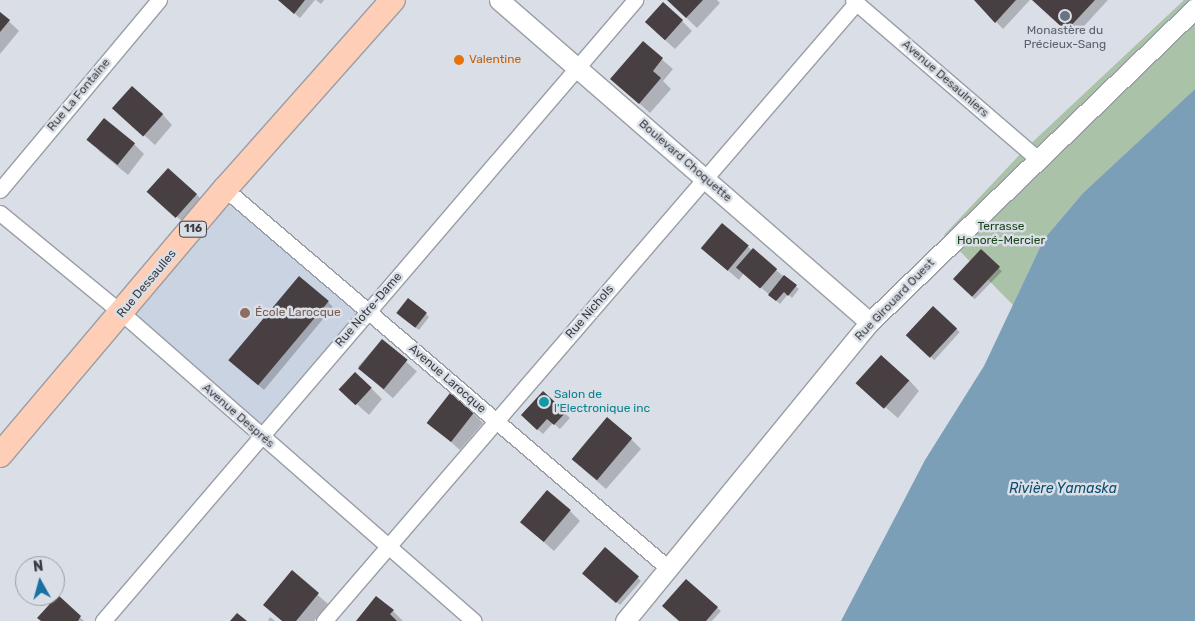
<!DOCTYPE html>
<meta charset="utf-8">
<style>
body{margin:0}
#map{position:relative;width:1195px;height:621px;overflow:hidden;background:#dadfe7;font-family:Rubik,sans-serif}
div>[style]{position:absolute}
.built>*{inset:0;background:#cad3e1;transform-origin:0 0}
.green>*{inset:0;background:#a9c2a8}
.water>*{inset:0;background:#7b9fb7}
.shadow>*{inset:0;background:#0003;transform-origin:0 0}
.building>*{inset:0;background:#473f42;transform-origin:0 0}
.roads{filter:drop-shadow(1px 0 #9a9ea6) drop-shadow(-1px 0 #9a9ea6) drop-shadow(0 1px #9a9ea6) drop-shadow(0 -1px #9a9ea6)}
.minor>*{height:15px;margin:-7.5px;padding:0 7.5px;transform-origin:7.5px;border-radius:7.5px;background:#fff}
.tertiary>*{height:19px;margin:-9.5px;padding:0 9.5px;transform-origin:9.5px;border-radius:9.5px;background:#fff}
.primary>*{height:24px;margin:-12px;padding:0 12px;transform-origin:12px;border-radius:12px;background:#feceb6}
.dots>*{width:14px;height:14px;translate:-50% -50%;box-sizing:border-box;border:2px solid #dadfe7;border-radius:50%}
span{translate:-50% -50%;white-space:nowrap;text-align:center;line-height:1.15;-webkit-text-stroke:5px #dadfe7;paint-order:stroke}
.shield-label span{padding:1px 4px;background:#dadfe7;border:1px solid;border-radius:4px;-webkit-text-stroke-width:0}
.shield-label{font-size:11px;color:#3b3d40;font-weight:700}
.worship-label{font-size:12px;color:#5b616d}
.food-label{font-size:12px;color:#c56008}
.left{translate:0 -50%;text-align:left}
.street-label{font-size:12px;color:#3b3d40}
.park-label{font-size:12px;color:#1b441a}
.education-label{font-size:12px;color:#785e54}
.culture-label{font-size:12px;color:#0d838f}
.water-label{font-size:14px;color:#0e4f71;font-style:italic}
.north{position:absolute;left:15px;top:556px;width:50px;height:50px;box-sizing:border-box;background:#dadfe7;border:1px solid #9a9ea4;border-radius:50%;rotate:353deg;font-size:14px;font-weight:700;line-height:20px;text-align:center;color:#3b3d40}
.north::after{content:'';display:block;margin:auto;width:18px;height:22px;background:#1971a1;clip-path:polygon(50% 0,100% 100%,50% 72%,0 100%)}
</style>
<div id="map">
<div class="built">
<div style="left:225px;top:189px;width:188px;height:161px;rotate:40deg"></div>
</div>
<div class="green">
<div style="clip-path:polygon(1184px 0,1195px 0,1195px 89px,1083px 193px,1044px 239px,1013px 305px,944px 235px,1024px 150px)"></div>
</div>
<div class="water">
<div style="clip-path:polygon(1195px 89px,1195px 621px,841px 621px,925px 460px,984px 366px,1044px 239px,1083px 193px)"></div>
</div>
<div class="shadow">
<div style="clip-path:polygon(278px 0,315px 0,300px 18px)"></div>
<div style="clip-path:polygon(316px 0,324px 0,321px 4px)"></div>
<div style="clip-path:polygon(668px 0,717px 0,720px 3px,697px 28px)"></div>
<div style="clip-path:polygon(975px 0,1030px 0,1003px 29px)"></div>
<div style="clip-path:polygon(1033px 0,1108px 0,1074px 37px)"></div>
<div style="clip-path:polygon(0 13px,19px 31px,0 54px)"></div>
<div style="clip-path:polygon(682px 21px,692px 31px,675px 49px,656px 32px)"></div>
<div style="clip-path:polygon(643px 43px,673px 69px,663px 81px,671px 89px,650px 113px,612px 79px)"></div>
<div style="clip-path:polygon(114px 108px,162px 114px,172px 125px,155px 145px)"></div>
<div style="clip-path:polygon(134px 144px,144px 154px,128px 175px,98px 150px)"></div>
<div style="clip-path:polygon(196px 194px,207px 205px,188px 226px,159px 202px)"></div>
<div style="clip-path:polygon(748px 247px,799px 289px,792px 298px,788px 294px,780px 304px,744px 273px,739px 280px,703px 249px)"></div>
<div style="left:981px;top:251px;width:29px;height:39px;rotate:44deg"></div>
<div style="clip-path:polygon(328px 302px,333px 307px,264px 390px,235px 365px)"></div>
<div style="left:933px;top:308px;width:36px;height:38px;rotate:42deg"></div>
<div style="clip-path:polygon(426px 314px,429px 317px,419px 330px,401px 317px)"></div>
<div style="left:382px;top:340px;width:47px;height:36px;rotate:42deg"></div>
<div style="clip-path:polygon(909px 380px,919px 391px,898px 418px,859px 385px)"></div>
<div style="clip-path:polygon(372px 389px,382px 399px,369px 415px,341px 390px)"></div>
<div style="clip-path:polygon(543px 393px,570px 418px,560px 429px,553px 423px,543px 434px,528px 421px)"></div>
<div style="clip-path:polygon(473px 413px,483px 423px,460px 450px,428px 422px)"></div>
<div style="clip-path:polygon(631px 439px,641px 449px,606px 489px,583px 469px)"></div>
<div style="clip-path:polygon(570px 511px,580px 521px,554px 551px,521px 522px)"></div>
<div style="clip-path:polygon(292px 572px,328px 604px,314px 621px,282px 621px)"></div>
<div style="clip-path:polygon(587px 576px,638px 578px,641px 581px,620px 605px)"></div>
<div style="clip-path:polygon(686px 581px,721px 611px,712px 621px,680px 621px)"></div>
<div style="clip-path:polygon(58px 597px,84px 621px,42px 621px)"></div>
<div style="clip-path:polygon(393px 611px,403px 621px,358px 621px)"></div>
<div style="clip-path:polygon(270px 617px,275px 621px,268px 621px)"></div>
</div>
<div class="building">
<div style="clip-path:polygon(278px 0,305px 0,294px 14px)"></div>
<div style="clip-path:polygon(667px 0,703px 0,686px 18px)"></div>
<div style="clip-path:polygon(974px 0,1016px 0,995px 23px)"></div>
<div style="clip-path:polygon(1032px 0,1095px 0,1066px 31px)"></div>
<div style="left:663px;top:2px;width:27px;height:27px;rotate:42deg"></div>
<div style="clip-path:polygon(0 12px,10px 20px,0 32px)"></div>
<div style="clip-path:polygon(643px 41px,663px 58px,653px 71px,661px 78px,639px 104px,610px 79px)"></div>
<div style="left:132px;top:86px;width:42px;height:30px;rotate:42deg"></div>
<div style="left:104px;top:118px;width:40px;height:28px;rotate:39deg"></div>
<div style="left:168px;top:168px;width:39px;height:32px;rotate:42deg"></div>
<div style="left:722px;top:223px;width:35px;height:33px;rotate:40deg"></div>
<div style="left:753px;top:248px;width:32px;height:26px;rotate:41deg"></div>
<div style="left:981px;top:249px;width:26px;height:41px;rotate:43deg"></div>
<div style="clip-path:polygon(784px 275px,797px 285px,788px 296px,784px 292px,776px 301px,768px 295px)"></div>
<div style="left:299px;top:276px;width:39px;height:110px;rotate:40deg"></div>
<div style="left:408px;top:298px;width:24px;height:19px;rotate:38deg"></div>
<div style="left:933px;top:306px;width:33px;height:40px;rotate:43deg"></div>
<div style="left:382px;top:339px;width:33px;height:38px;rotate:39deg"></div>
<div style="left:881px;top:355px;width:38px;height:38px;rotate:42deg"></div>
<div style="left:355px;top:372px;width:23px;height:24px;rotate:43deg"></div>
<div style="clip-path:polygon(543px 391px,566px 412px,554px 425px,547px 419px,537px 430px,521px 415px)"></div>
<div style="left:450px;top:393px;width:31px;height:38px;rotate:38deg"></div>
<div style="left:607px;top:417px;width:33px;height:55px;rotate:40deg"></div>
<div style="left:547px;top:490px;width:31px;height:42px;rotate:40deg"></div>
<div style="left:605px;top:547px;width:45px;height:35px;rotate:41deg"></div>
<div style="clip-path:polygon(292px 570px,319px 593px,296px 621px,282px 621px,263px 605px)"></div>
<div style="clip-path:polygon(686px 579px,718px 607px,706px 621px,679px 621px,662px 606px)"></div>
<div style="clip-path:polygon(58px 595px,81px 616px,78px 621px,41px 621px,37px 618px)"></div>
<div style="clip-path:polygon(376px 596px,394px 610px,390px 614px,397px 621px,356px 621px)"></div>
<div style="clip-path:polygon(237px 613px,247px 621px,230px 621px)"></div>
</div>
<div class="roads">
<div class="minor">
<div style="left:853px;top:0;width:244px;rotate:40.7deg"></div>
<div style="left:225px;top:189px;width:583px;rotate:40.55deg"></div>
<div style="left:0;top:190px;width:248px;rotate:-50.1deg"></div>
<div style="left:0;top:213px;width:159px;rotate:39.4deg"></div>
<div style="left:123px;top:314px;width:466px;rotate:41.2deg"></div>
<div style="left:103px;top:621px;width:818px;rotate:-49.41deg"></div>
<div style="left:324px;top:621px;width:815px;rotate:-49.28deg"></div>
</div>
<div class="tertiary">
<div style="left:499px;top:0;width:491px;rotate:41deg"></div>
<div style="left:625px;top:621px;width:387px;rotate:-50.7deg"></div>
<div style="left:870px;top:322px;width:452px;rotate:-44deg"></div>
</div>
<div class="primary">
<div style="left:0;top:455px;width:348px;rotate:-49.8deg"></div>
<div style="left:225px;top:189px;width:253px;rotate:-48.4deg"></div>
</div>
</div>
<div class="dots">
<div style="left:1065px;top:16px;background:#6b7280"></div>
<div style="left:459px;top:60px;background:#e8710a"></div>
<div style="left:245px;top:313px;background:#8d6e63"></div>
<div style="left:544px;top:402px;background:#0f9aa8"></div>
</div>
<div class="shield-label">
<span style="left:193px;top:229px">116</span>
</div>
<div class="worship-label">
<span style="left:1065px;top:38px">Monastère du<br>Précieux-Sang</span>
</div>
<div class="food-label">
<span class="left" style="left:469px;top:60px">Valentine</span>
</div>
<div class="street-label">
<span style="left:945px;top:79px;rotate:41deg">Avenue Desaulniers</span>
<span style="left:79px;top:95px;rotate:-50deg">Rue La Fontaine</span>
<span style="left:685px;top:161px;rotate:41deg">Boulevard Choquette</span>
<span style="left:147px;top:284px;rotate:-50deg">Rue Dessaulles</span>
<span style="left:895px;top:300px;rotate:-46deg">Rue Girouard Ouest</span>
<span style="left:369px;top:310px;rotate:-49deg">Rue Notre-Dame</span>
<span style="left:590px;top:312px;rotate:-49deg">Rue Nichols</span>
<span style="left:447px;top:379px;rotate:41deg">Avenue Larocque</span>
<span style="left:238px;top:416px;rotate:41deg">Avenue Després</span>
</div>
<div class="park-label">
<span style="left:1001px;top:234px">Terrasse<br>Honoré-Mercier</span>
</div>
<div class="education-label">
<span class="left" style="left:255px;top:313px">École Larocque</span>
</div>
<div class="culture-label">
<span class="left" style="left:554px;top:402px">Salon de<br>l'Electronique inc</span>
</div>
<div class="water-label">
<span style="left:1063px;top:489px">Rivière Yamaska</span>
</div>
<div class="north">N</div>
</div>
